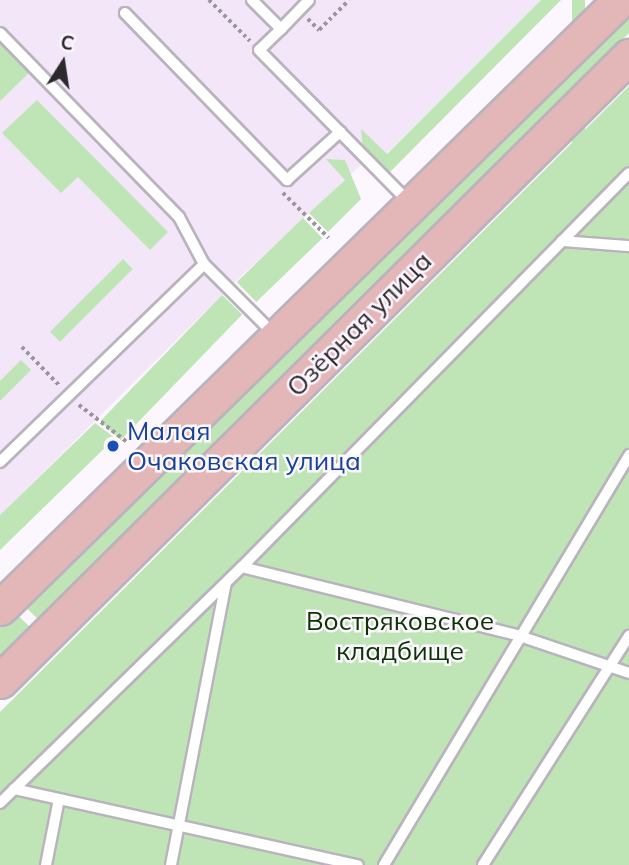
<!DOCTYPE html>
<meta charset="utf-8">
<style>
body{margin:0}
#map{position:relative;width:629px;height:865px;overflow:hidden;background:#fcf6ff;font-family:Mulish,sans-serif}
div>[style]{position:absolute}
.built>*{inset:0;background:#f2e6f8}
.green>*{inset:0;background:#bfe4b6;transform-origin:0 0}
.path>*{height:3.5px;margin-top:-1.75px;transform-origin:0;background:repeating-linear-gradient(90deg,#9a969c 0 3.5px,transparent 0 7px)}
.roads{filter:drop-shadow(2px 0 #bab3be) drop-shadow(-2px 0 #bab3be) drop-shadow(0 2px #bab3be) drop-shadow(0 -2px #bab3be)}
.service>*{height:10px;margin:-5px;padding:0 5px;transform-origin:5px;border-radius:5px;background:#fff}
.primary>*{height:33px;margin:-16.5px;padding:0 16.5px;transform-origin:16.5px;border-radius:16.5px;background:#e3b6b8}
.dots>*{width:19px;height:19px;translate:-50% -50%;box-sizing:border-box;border:4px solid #fcf6ff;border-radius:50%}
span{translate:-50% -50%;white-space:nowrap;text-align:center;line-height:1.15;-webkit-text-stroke:5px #fcf6ff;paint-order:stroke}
.street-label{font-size:26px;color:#2c292d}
.transit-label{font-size:26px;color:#164399}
.left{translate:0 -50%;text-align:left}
.park-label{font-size:26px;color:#0c3302}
.north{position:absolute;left:28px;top:28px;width:70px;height:70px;-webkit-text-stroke:5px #fcf6ff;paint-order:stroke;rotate:12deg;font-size:19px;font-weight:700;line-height:28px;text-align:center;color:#2c292d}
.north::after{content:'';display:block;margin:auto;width:24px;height:32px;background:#2c292d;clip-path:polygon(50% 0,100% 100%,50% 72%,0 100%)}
</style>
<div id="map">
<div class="built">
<div style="clip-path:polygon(0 0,541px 0,386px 154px,379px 148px,236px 281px,0 515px)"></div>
</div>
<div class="green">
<div style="clip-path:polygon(541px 0,561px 0,390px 172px,363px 148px,361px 129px,387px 154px)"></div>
<div style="left:572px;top:0;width:13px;height:251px"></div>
<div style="clip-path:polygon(629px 5px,629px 33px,38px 619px,20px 602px)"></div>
<div style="clip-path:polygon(0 41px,30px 72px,0 101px)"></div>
<div style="clip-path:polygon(629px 86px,629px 865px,0 865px,0 712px)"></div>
<div style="clip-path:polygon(37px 100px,168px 232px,150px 250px,78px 177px,61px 193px,2px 133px)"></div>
<div style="clip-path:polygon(326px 159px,345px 160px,361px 199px,328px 232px,309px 213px,345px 180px)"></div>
<div style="left:303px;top:218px;width:28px;height:92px;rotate:46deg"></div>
<div style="left:123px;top:259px;width:14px;height:103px;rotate:45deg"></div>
<div style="left:222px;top:295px;width:28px;height:175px;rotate:44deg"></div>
<div style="clip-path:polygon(21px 360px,31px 370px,0 401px,0 381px)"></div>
<div style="clip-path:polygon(95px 423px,115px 438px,0 550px,0 515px)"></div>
<div style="clip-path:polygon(12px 610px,30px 627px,0 658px,0 622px)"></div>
</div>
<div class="path">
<div style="left:209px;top:0;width:58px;rotate:45deg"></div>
<div style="left:308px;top:19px;width:16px;rotate:45deg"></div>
<div style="left:319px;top:30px;width:42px;rotate:-45deg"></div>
<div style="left:283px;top:193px;width:64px;rotate:44.4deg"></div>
<div style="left:22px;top:347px;width:53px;rotate:45.8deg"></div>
<div style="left:79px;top:405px;width:61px;rotate:37.6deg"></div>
</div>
<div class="roads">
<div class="service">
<div style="left:252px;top:0;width:41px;rotate:45deg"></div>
<div style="left:281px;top:29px;width:40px;rotate:-46deg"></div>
<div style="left:125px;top:13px;width:233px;rotate:45.9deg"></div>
<div style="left:287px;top:180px;width:72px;rotate:-42.2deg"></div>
<div style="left:281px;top:29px;width:30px;rotate:136deg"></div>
<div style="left:259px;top:50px;width:214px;rotate:45.4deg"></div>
<div style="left:0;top:33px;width:257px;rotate:45.8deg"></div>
<div style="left:179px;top:217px;width:53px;rotate:62deg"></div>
<div style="left:204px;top:264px;width:99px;rotate:45deg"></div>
<div style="left:562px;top:241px;width:67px;rotate:4.3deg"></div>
<div style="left:0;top:462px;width:284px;rotate:-44.1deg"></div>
<div style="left:242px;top:567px;width:286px;rotate:13.9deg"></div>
<div style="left:520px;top:636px;width:115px;rotate:18.7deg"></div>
<div style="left:14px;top:789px;width:352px;rotate:12.5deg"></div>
<div style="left:0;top:803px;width:338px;rotate:-44.3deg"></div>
<div style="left:242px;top:567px;width:552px;rotate:-45.51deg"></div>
<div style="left:46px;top:865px;width:67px;rotate:-78.9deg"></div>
<div style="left:171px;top:865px;width:287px;rotate:-79deg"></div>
<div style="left:384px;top:865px;width:478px;rotate:-59.1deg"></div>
<div style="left:483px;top:865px;width:272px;rotate:-57.5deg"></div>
</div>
<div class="primary">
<div style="left:0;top:608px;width:868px;rotate:-44.44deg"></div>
<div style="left:0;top:681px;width:887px;rotate:-44.82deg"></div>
</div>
</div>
<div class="dots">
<div style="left:113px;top:446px;background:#1a4fb4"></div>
</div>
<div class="street-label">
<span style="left:359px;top:324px;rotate:-45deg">Озёрная улица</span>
</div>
<div class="transit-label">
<span class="left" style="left:127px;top:446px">Малая<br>Очаковская улица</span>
</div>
<div class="park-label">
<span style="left:400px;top:636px">Востряковское<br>кладбище</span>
</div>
<div class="north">С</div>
</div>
